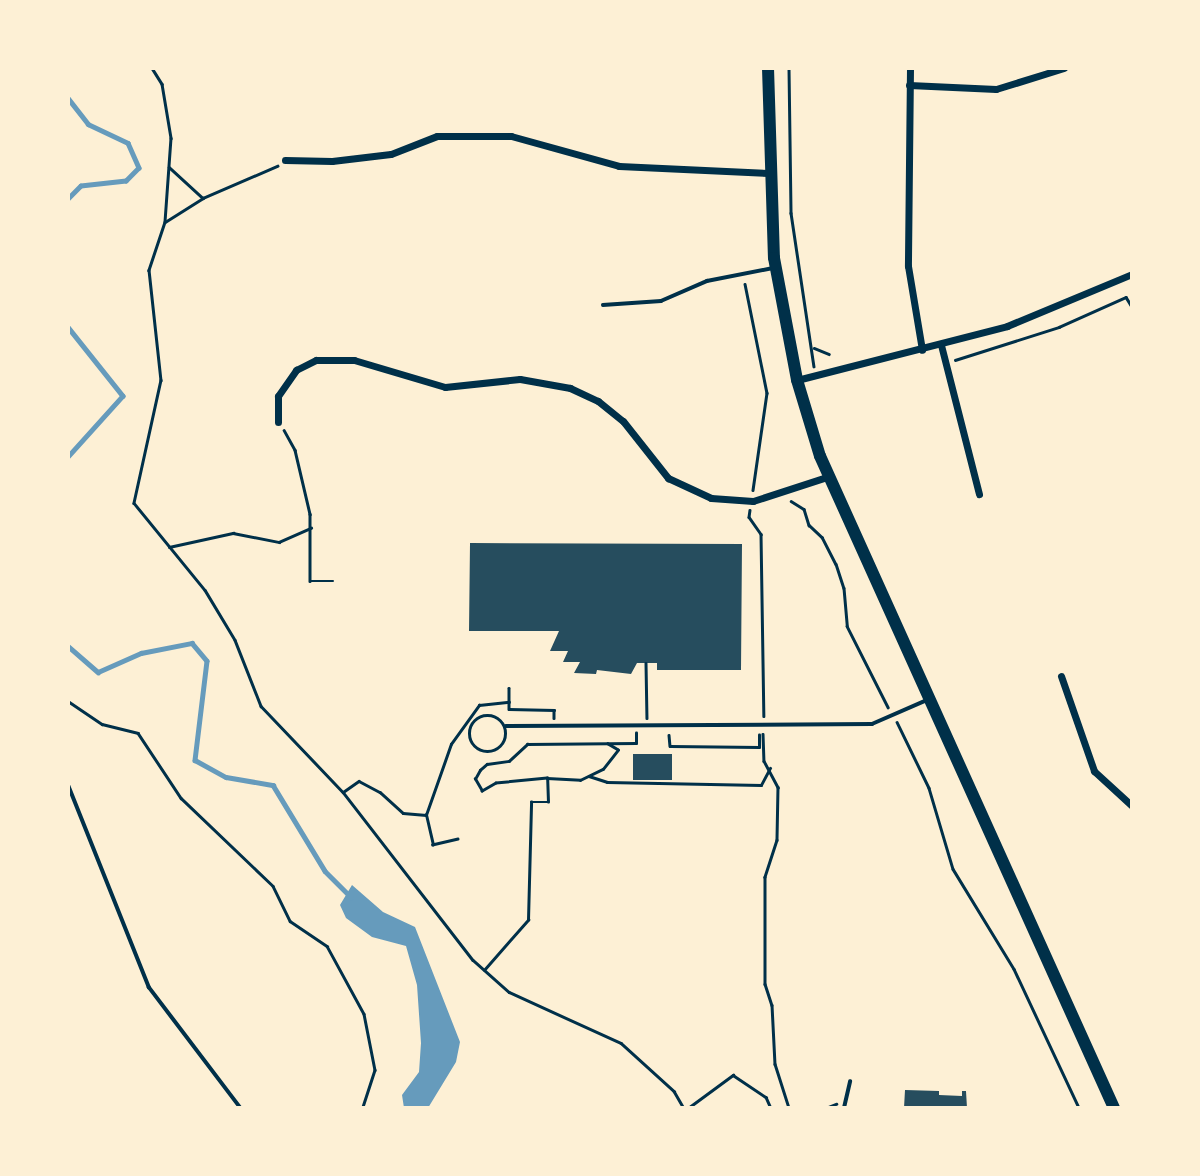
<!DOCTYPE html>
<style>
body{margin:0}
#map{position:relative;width:1200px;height:1176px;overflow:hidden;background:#fdf0d5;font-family:Karla,sans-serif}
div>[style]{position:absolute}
.water>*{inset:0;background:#669bbc}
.stream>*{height:4.5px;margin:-2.25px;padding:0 2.25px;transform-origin:2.25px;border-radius:2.25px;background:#669bbc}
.building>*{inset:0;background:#264d5e;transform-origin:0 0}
.path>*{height:2.5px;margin:-1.25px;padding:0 1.25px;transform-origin:1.25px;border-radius:1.25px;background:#003049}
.service>*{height:3.5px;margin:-1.75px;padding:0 1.75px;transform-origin:1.75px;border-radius:1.75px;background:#003049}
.service>.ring{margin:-1.75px;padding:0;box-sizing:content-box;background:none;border:3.5px solid #003049;border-radius:50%}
.minor>*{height:7px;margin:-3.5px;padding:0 3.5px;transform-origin:3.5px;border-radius:3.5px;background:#003049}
.primary>*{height:12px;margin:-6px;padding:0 6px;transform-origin:6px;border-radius:6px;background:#003049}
span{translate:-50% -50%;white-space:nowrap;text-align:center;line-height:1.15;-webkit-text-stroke:7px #fdf0d5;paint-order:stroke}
.frame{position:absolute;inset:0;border:70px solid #fdf0d5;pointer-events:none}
</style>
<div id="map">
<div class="water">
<div style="clip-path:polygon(352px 885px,383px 912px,415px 927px,460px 1042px,456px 1062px,428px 1108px,404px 1108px,402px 1095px,419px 1072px,421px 1043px,417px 985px,406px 946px,372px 937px,346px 918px,340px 905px)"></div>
</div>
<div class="stream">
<div style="left:68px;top:98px;width:33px;rotate:52deg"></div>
<div style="left:88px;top:124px;width:44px;rotate:25.4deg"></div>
<div style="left:128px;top:143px;width:27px;rotate:66deg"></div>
<div style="left:139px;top:168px;width:18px;rotate:135deg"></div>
<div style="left:126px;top:181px;width:45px;rotate:173.7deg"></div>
<div style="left:81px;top:186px;width:18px;rotate:135deg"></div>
<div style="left:68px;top:327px;width:88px;rotate:51.4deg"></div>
<div style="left:123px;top:396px;width:82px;rotate:132deg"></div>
<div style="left:68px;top:646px;width:40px;rotate:41deg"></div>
<div style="left:98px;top:672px;width:47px;rotate:-23.8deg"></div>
<div style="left:141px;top:653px;width:52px;rotate:-11.1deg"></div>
<div style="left:192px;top:643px;width:23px;rotate:50deg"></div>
<div style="left:207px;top:661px;width:100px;rotate:96.9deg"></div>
<div style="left:195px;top:760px;width:35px;rotate:29deg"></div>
<div style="left:226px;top:777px;width:48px;rotate:9.7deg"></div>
<div style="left:273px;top:785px;width:100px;rotate:58.8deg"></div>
<div style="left:325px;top:871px;width:37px;rotate:45deg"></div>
</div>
<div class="building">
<div style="clip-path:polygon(470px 543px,742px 544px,741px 670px,657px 670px,657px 663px,637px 663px,631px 674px,597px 670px,596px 674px,574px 673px,580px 662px,563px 662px,568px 651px,550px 651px,559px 631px,469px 631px)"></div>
<div style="left:633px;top:754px;width:39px;height:26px"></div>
<div style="clip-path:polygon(905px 1090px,939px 1091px,939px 1095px,962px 1096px,962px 1091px,966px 1091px,967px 1108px,904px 1108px)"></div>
</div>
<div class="path">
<div style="left:152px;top:68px;width:19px;rotate:58deg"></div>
<div style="left:162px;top:84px;width:55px;rotate:80.5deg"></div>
<div style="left:171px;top:138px;width:84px;rotate:94.1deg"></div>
<div style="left:165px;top:222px;width:51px;rotate:108.4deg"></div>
<div style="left:149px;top:270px;width:111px;rotate:83.8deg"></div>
<div style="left:161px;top:380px;width:126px;rotate:102.4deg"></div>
<div style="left:134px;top:503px;width:112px;rotate:50.8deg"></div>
<div style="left:205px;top:590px;width:58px;rotate:59deg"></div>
<div style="left:235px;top:640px;width:71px;rotate:68.5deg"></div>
<div style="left:261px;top:706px;width:119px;rotate:46.4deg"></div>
<div style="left:343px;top:792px;width:212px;rotate:52.3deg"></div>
<div style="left:473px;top:960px;width:48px;rotate:41.6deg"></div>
<div style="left:509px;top:992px;width:123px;rotate:24.5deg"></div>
<div style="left:621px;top:1043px;width:72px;rotate:42.2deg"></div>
<div style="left:674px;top:1091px;width:20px;rotate:60deg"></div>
<div style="left:789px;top:68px;width:145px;rotate:89.2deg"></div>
<div style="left:791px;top:213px;width:155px;rotate:81.5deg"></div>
<div style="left:169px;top:167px;width:46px;rotate:42.4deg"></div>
<div style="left:165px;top:222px;width:45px;rotate:-32.3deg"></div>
<div style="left:203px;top:198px;width:81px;rotate:-23.4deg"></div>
<div style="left:745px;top:284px;width:111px;rotate:78.6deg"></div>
<div style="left:767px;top:393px;width:98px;rotate:98.2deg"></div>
<div style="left:814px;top:348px;width:16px;rotate:22deg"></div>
<div style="left:955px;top:360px;width:109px;rotate:-17.6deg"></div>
<div style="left:1059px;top:327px;width:73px;rotate:-24.1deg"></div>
<div style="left:1126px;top:297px;width:12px;rotate:59deg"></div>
<div style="left:284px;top:430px;width:23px;rotate:61deg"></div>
<div style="left:295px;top:450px;width:66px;rotate:76.8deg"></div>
<div style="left:310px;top:514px;width:67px;rotate:90deg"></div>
<div style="left:310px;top:581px;width:23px"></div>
<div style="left:791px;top:501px;width:15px;rotate:32deg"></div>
<div style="left:804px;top:509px;width:17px;rotate:73deg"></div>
<div style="left:809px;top:525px;width:18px;rotate:43deg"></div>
<div style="left:822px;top:537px;width:30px;rotate:63deg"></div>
<div style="left:836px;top:564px;width:25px;rotate:72deg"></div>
<div style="left:844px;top:588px;width:38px;rotate:85deg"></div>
<div style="left:847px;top:626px;width:91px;rotate:63.2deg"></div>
<div style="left:750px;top:510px;width:7px;rotate:98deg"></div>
<div style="left:749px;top:517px;width:21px;rotate:55deg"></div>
<div style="left:761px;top:534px;width:182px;rotate:89.1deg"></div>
<div style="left:169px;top:547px;width:66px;rotate:-12.3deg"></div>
<div style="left:233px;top:533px;width:47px;rotate:11.1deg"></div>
<div style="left:279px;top:542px;width:35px;rotate:-24deg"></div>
<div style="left:646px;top:663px;width:55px;rotate:89deg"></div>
<div style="left:509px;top:688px;width:21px;rotate:90deg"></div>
<div style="left:509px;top:709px;width:45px;rotate:1.3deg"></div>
<div style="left:554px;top:710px;width:8px;rotate:90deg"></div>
<div style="left:68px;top:701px;width:41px;rotate:34.1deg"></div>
<div style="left:102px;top:724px;width:37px;rotate:14deg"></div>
<div style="left:138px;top:733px;width:78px;rotate:56.5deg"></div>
<div style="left:181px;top:798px;width:127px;rotate:43.7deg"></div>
<div style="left:273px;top:886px;width:39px;rotate:64deg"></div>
<div style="left:290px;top:921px;width:45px;rotate:34deg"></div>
<div style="left:327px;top:946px;width:77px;rotate:61.4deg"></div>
<div style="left:364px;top:1014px;width:57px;rotate:78.9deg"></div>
<div style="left:375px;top:1070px;width:40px;rotate:108deg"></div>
<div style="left:897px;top:722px;width:73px;rotate:64.1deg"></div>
<div style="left:929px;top:788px;width:84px;rotate:73.5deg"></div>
<div style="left:953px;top:869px;width:117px;rotate:58.6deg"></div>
<div style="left:1014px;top:969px;width:153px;rotate:64.9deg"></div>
<div style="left:763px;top:734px;width:27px;rotate:88deg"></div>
<div style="left:764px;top:761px;width:30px;rotate:62deg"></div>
<div style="left:778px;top:787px;width:53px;rotate:91.1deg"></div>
<div style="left:777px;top:840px;width:39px;rotate:108deg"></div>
<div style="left:765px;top:877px;width:107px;rotate:90deg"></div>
<div style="left:765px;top:984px;width:22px;rotate:72deg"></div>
<div style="left:772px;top:1005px;width:59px;rotate:87.1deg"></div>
<div style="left:775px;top:1064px;width:46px;rotate:72.3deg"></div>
<div style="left:669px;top:735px;width:11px;rotate:85deg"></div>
<div style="left:670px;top:746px;width:89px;rotate:0.6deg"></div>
<div style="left:759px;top:747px;width:12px;rotate:-90deg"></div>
<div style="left:589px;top:776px;width:19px;rotate:18deg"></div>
<div style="left:607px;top:782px;width:154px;rotate:1.1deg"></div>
<div style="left:761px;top:785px;width:19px;rotate:-62deg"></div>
<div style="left:547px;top:778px;width:33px;rotate:3deg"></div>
<div style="left:580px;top:780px;width:25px;rotate:-26deg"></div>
<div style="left:603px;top:769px;width:24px;rotate:-52deg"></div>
<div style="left:618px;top:750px;width:12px;rotate:-149deg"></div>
<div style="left:343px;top:792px;width:19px;rotate:-35deg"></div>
<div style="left:359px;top:781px;width:24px;rotate:28deg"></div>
<div style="left:380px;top:792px;width:31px;rotate:42deg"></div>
<div style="left:403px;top:813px;width:23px;rotate:5deg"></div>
<div style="left:458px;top:839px;width:26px;rotate:167deg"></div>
<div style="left:433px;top:845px;width:31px;rotate:-103deg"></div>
<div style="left:426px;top:815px;width:75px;rotate:-70.6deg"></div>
<div style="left:451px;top:744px;width:48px;rotate:-54.3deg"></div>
<div style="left:479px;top:705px;width:30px;rotate:-6deg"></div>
<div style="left:484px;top:970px;width:67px;rotate:-48.7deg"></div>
<div style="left:528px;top:920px;width:118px;rotate:-88.5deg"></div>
<div style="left:531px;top:802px;width:17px"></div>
<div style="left:548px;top:802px;width:24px;rotate:-92deg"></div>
<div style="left:547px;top:778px;width:51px;rotate:174.4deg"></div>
<div style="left:496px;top:783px;width:16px;rotate:150deg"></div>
<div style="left:482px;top:791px;width:14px;rotate:-120deg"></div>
<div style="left:475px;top:779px;width:10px;rotate:-61deg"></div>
<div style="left:480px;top:770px;width:9px;rotate:-41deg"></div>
<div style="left:487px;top:764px;width:22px;rotate:-8deg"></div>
<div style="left:509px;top:761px;width:25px;rotate:-43deg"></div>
<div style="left:527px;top:744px;width:109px;rotate:-0.5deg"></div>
<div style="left:636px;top:743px;width:10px;rotate:-90deg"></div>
<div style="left:688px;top:1108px;width:56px;rotate:-36.3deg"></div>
<div style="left:733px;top:1075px;width:40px;rotate:34deg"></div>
<div style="left:766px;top:1097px;width:12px;rotate:66deg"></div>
<div style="left:826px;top:1108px;width:11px;rotate:-22deg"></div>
</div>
<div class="service">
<div style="left:603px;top:305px;width:58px;rotate:-3.9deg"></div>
<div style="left:661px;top:301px;width:50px;rotate:-23.5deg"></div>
<div style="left:707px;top:281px;width:67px;rotate:-11.1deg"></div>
<div class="ring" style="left:470px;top:716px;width:32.5px;height:32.5px"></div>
<div style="left:506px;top:726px;width:366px;rotate:-0.3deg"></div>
<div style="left:872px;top:724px;width:58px;rotate:-23.5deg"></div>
<div style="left:68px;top:784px;width:219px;rotate:68.2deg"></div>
<div style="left:149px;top:987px;width:152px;rotate:52.8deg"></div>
<div style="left:844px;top:1108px;width:27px;rotate:-77deg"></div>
</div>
<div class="minor">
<div style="left:910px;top:68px;width:198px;rotate:90.6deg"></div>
<div style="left:908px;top:266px;width:85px;rotate:80.5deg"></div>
<div style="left:909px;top:85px;width:87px;rotate:2.6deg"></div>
<div style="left:996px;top:89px;width:71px;rotate:-17.2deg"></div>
<div style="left:285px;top:160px;width:47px;rotate:1.2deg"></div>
<div style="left:332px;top:161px;width:59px;rotate:-6.8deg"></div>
<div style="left:391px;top:154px;width:49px;rotate:-21.4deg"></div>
<div style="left:437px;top:136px;width:74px"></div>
<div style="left:511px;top:136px;width:112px;rotate:15.5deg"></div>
<div style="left:619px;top:166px;width:150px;rotate:2.7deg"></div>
<div style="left:941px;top:345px;width:154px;rotate:75.7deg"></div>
<div style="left:797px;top:380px;width:217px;rotate:-14.4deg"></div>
<div style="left:1007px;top:326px;width:135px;rotate:-22.6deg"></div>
<div style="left:278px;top:422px;width:26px;rotate:-90deg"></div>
<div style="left:278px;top:396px;width:32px;rotate:-55deg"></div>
<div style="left:296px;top:370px;width:22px;rotate:-27deg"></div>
<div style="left:316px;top:360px;width:38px"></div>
<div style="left:354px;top:360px;width:95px;rotate:16.5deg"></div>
<div style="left:445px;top:387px;width:75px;rotate:-6.1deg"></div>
<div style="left:520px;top:379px;width:51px;rotate:10.2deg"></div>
<div style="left:570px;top:388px;width:31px;rotate:25deg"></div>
<div style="left:598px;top:401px;width:32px;rotate:39deg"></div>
<div style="left:623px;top:421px;width:73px;rotate:51.7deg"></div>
<div style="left:668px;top:478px;width:47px;rotate:24.9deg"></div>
<div style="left:711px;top:498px;width:42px;rotate:4.1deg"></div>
<div style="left:753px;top:501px;width:78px;rotate:-18deg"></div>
<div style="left:1061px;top:676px;width:101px;rotate:70.8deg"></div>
<div style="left:1094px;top:771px;width:52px;rotate:42.6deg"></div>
</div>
<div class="primary">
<div style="left:768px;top:68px;width:190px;rotate:88.2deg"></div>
<div style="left:774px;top:258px;width:124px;rotate:79.3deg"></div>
<div style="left:797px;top:380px;width:79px;rotate:73.2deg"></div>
<div style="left:820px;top:456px;width:715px;rotate:65.73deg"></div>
</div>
<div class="frame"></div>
</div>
